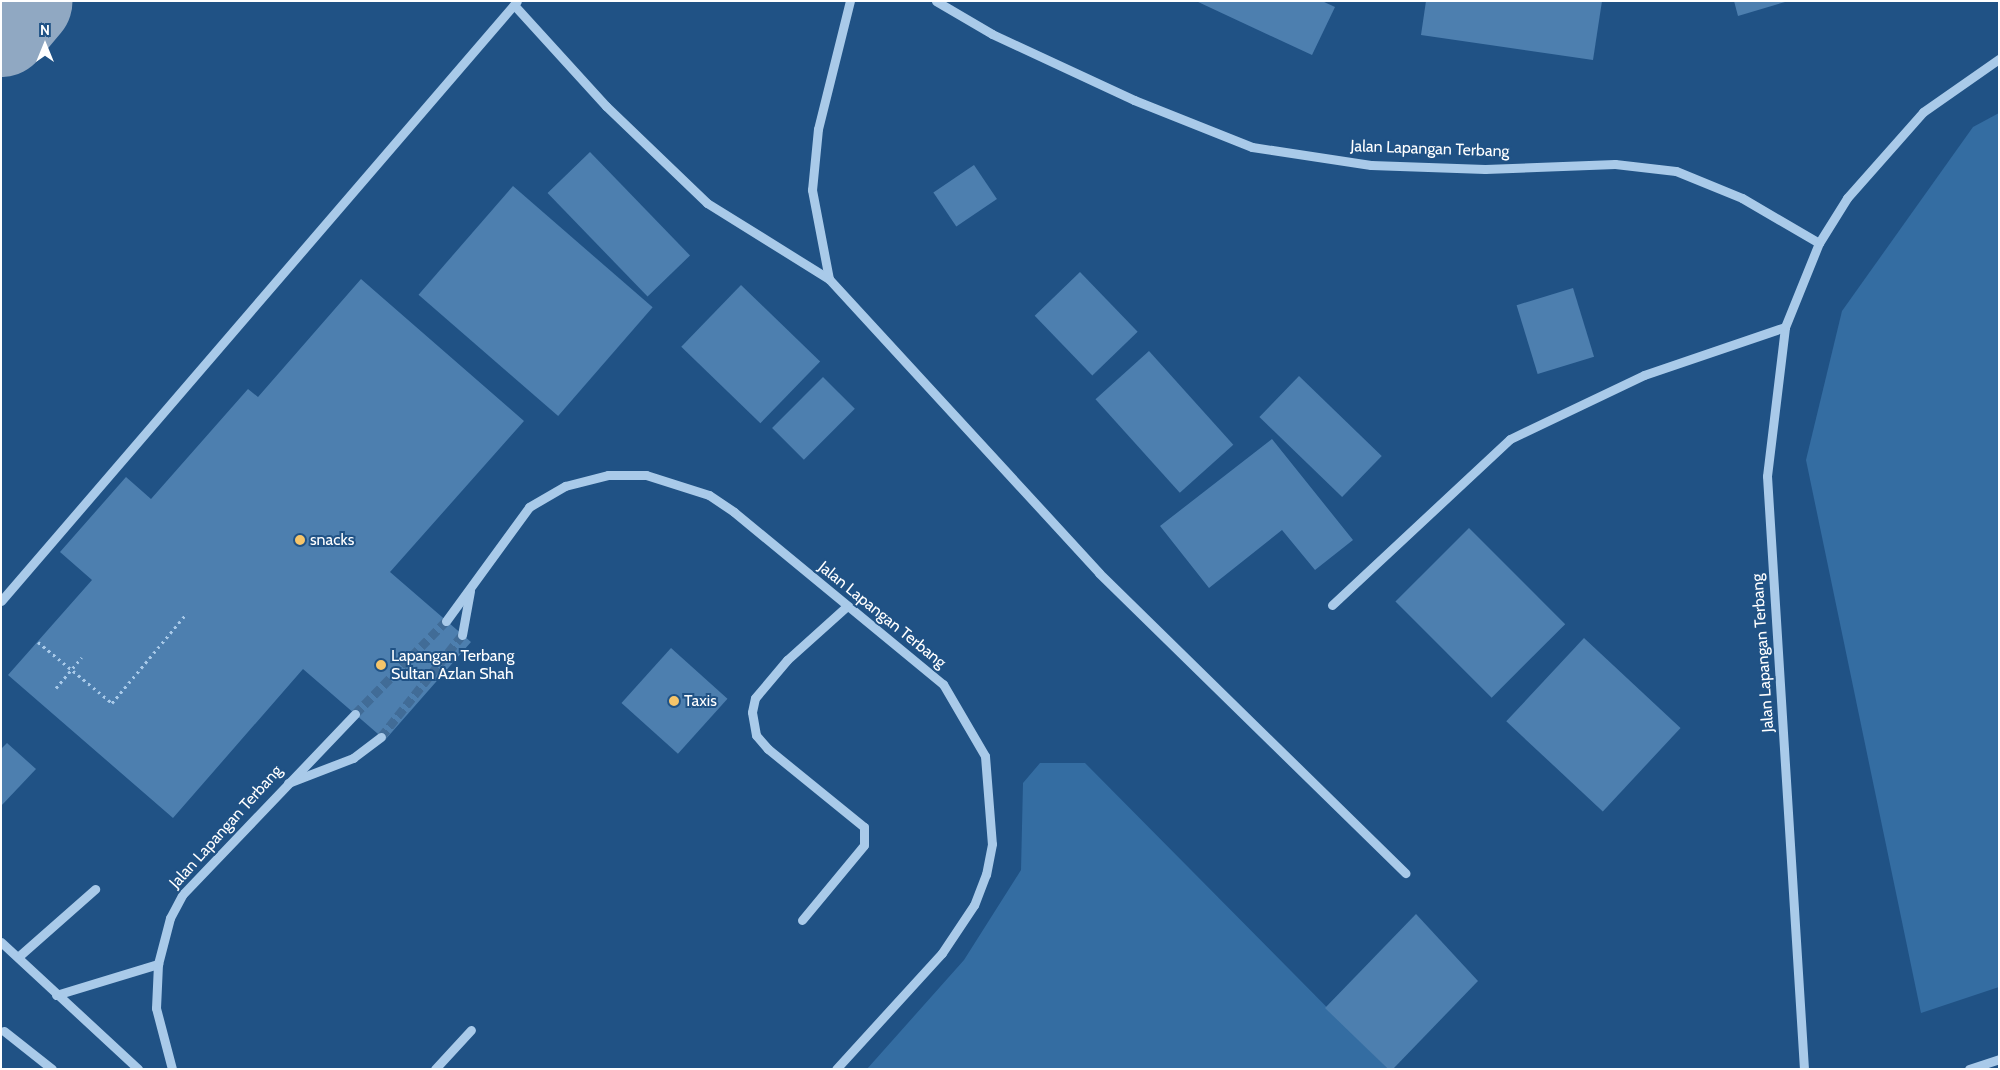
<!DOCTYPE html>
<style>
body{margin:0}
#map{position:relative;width:2000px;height:1070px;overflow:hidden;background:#205285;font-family:Cabin,sans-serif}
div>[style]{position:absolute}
.green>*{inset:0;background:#346da2}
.taxiway>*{height:98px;margin:-49px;padding:0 49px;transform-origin:49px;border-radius:49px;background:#90a8c2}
.building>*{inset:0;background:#4d7faf;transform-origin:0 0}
.minor-tunnel>*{height:9px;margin-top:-4.5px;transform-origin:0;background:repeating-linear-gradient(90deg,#416c97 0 9px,transparent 0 13.5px)}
.path>*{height:3px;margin-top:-1.5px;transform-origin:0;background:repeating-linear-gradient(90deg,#a9cae9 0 2.5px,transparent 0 6.5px)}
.minor>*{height:9px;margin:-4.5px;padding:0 4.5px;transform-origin:4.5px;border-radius:4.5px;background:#a9cae9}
.dots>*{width:14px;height:14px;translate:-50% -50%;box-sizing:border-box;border:2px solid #205285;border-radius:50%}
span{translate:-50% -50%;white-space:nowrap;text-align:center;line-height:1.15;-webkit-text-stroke:4px #205285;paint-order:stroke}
.street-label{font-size:16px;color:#fff}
.poi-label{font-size:16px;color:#fff}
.left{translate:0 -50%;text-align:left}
.frame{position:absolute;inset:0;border:2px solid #fff;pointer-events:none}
.north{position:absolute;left:20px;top:20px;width:50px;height:50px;-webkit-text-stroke:4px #205285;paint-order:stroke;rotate:0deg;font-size:14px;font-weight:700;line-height:20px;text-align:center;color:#fff}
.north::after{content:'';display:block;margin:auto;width:18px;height:22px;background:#fff;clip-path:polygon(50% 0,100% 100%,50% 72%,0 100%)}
</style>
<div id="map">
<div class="green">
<div style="clip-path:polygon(1999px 113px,1999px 987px,1921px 1013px,1806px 460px,1842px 311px,1973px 127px)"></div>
<div style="clip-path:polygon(1040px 763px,1085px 763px,1388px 1069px,867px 1069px,964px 960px,1021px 870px,1023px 783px)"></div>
</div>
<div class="taxiway">
<div style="left:1px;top:28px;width:35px;rotate:-50deg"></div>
</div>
<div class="building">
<div style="clip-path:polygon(1196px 1px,1322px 1px,1335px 7px,1312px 55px)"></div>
<div style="clip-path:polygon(1426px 1px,1602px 1px,1593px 60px,1421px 35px)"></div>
<div style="clip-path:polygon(1734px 1px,1785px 1px,1785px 2px,1738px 16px)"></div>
<div style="left:590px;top:152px;width:144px;height:59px;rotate:46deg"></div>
<div style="left:974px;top:165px;width:41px;height:49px;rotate:56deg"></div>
<div style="left:513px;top:186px;width:185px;height:144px;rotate:41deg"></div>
<div style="left:1080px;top:272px;width:83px;height:63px;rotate:46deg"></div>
<div style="clip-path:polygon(361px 279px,524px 421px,390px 572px,471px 642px,385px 740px,303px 669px,173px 818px,8px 675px,92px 580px,60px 552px,126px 477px,151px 499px,248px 389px,258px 397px)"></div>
<div style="left:741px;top:285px;width:110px;height:86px;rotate:44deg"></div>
<div style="left:1573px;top:288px;width:72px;height:59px;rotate:73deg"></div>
<div style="left:1149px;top:351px;width:126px;height:72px;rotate:48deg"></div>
<div style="left:1299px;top:376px;width:115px;height:57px;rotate:44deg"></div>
<div style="left:823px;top:377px;width:45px;height:72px;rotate:45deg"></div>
<div style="clip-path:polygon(1272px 439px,1353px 540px,1315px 570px,1282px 530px,1209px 588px,1160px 526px)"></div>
<div style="left:1469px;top:528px;width:136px;height:104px;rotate:45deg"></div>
<div style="left:1584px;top:638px;width:132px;height:114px;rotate:43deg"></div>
<div style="left:671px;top:648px;width:76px;height:74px;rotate:42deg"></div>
<div style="clip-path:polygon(7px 743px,36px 769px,1px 806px,1px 749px)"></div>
<div style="clip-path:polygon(1416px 914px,1478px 981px,1393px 1069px,1388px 1069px,1325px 1008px)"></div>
</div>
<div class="minor-tunnel">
<div style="left:355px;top:714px;width:130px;rotate:-45.6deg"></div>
<div style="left:381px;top:737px;width:130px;rotate:-51.5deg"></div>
</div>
<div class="path">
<div style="left:38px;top:642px;width:96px;rotate:39.5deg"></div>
<div style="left:112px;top:703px;width:117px;rotate:-50.2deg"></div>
<div style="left:56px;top:688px;width:40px;rotate:-50deg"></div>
</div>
<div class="minor">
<div style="left:936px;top:1px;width:65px;rotate:30.5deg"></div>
<div style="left:992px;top:34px;width:157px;rotate:24.9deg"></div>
<div style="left:1134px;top:100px;width:127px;rotate:21.7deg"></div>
<div style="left:1252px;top:147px;width:120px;rotate:8.6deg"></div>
<div style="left:1371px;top:165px;width:114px;rotate:2deg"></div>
<div style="left:1485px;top:169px;width:130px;rotate:-2.2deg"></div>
<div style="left:1615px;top:164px;width:61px;rotate:6.5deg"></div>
<div style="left:1676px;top:171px;width:71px;rotate:22.2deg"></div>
<div style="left:1742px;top:198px;width:89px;rotate:30.3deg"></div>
<div style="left:514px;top:5px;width:137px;rotate:47.7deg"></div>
<div style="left:606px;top:106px;width:140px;rotate:43.8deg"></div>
<div style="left:707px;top:203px;width:144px;rotate:31.9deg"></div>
<div style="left:829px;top:279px;width:399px;rotate:47.4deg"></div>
<div style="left:1099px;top:573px;width:429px;rotate:44.4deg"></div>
<div style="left:829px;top:279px;width:91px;rotate:-100.8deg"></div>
<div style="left:812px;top:190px;width:61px;rotate:-84.4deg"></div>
<div style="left:818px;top:129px;width:132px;rotate:-76deg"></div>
<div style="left:1px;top:601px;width:791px;rotate:-49.3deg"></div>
<div style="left:1332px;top:605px;width:243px;rotate:-43deg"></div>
<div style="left:1510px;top:439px;width:148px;rotate:-25.5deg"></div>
<div style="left:1644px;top:375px;width:149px;rotate:-18.8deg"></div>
<div style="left:446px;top:621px;width:141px;rotate:-53.9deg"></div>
<div style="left:529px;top:507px;width:42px;rotate:-30.3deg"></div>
<div style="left:565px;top:486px;width:44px;rotate:-14.3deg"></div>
<div style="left:608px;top:475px;width:38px"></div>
<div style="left:646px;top:475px;width:66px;rotate:17.6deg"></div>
<div style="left:709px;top:495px;width:30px;rotate:34deg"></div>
<div style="left:734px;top:512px;width:271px;rotate:39.5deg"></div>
<div style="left:943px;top:684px;width:83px;rotate:59.7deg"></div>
<div style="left:985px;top:756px;width:88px;rotate:85.5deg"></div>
<div style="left:992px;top:844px;width:31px;rotate:101deg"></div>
<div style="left:986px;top:874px;width:33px;rotate:111deg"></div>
<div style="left:974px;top:905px;width:58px;rotate:123.7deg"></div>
<div style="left:942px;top:953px;width:157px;rotate:132.4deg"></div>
<div style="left:462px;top:635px;width:45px;rotate:-79.7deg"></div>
<div style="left:288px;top:783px;width:70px;rotate:-21deg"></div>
<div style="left:353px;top:758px;width:35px;rotate:-37deg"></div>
<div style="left:802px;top:920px;width:97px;rotate:-50.4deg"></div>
<div style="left:864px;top:845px;width:18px;rotate:-90deg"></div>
<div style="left:864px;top:827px;width:124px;rotate:-140.9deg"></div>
<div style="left:768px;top:749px;width:18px;rotate:-131deg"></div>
<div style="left:756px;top:735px;width:23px;rotate:-100deg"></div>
<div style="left:752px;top:712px;width:14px;rotate:-78deg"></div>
<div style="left:755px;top:698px;width:50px;rotate:-49.9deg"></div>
<div style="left:787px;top:660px;width:81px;rotate:-42deg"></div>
<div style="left:1px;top:942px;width:187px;rotate:42.8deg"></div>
<div style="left:18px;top:957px;width:103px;rotate:-41.4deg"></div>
<div style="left:56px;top:995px;width:107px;rotate:-16.9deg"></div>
<div style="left:4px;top:1031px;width:61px;rotate:38.4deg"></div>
<div style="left:172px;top:1069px;width:63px;rotate:-104.7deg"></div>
<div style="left:156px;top:1008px;width:44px;rotate:-87.4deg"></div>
<div style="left:158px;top:964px;width:48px;rotate:-75.4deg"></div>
<div style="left:170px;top:918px;width:27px;rotate:-62deg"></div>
<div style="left:183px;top:894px;width:249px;rotate:-46.3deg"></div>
<div style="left:435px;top:1069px;width:53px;rotate:-47.3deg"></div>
<div style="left:1804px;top:1069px;width:594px;rotate:-93.57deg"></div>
<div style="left:1767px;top:476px;width:150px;rotate:-83.1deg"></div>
<div style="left:1785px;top:327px;width:91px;rotate:-68deg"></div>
<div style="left:1819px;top:243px;width:53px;rotate:-58.1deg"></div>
<div style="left:1847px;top:198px;width:115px;rotate:-48.5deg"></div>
<div style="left:1923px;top:112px;width:93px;rotate:-34.9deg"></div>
<div style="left:1969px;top:1069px;width:32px;rotate:-18deg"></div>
</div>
<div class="dots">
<div style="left:300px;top:540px;background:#f6c56a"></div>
<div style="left:381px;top:665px;background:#f6c56a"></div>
<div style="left:674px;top:701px;background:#f6c56a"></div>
</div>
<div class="street-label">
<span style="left:1430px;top:149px;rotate:2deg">Jalan Lapangan Terbang</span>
<span style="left:882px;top:615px;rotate:39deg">Jalan Lapangan Terbang</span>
<span style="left:1763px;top:653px;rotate:-94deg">Jalan Lapangan Terbang</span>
<span style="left:226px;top:827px;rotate:-48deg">Jalan Lapangan Terbang</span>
</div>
<div class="poi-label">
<span class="left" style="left:310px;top:540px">snacks</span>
<span class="left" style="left:391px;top:665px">Lapangan Terbang<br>Sultan Azlan Shah</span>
<span class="left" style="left:684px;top:701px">Taxis</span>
</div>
<div class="frame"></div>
<div class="north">N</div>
</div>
